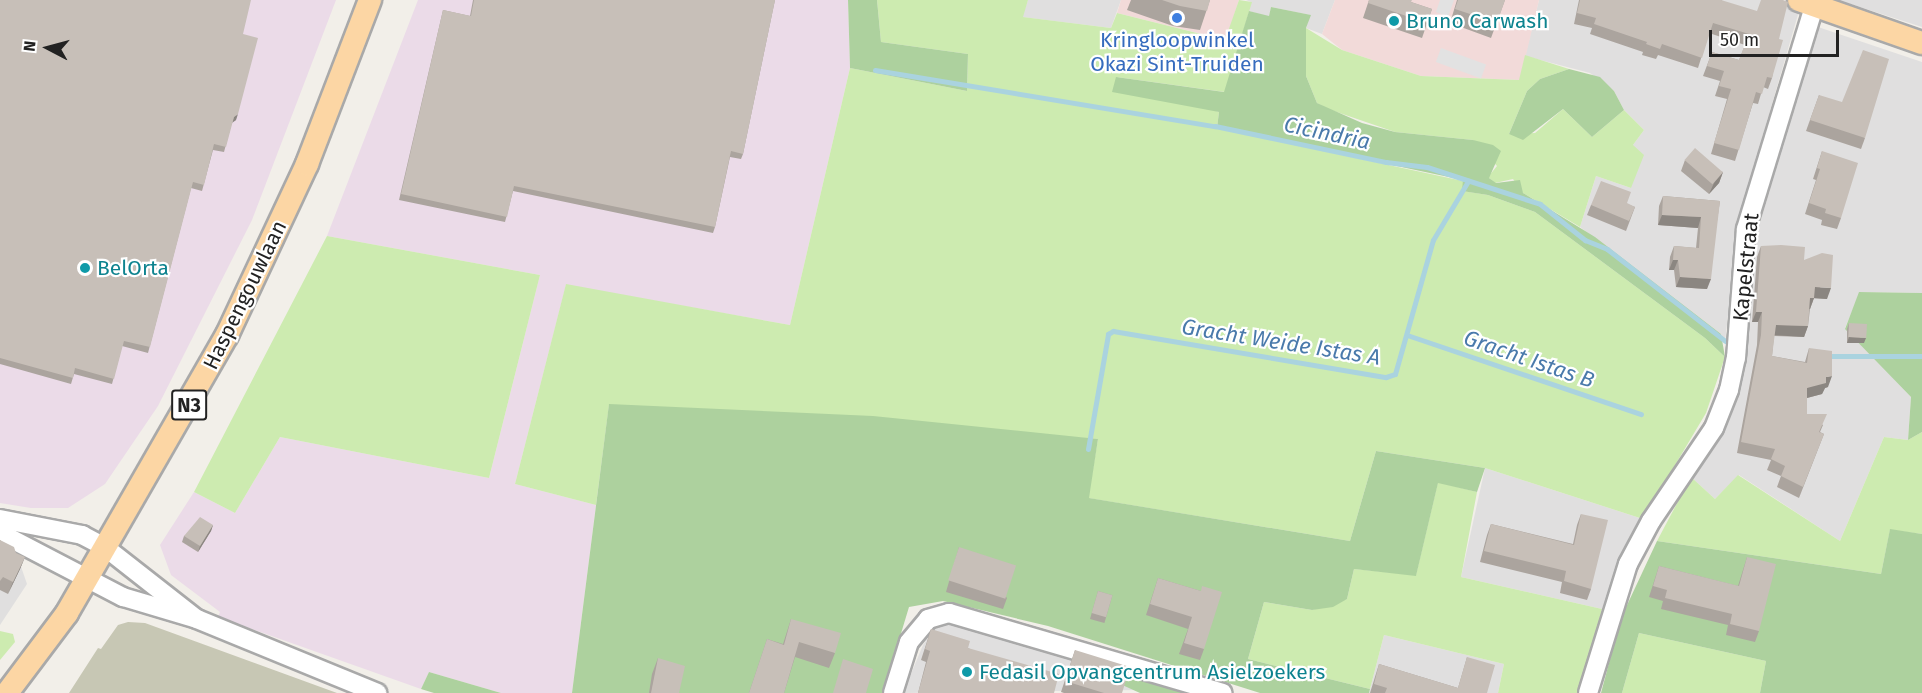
<!DOCTYPE html>
<style>
body{margin:0}
#map{position:relative;width:1922px;height:693px;overflow:hidden;background:#f2efe9;font-family:"Fira Sans",sans-serif}
div>[style]{position:absolute}
.residential>*{inset:0;background:#e0dfdf}
.commercial>*{inset:0;background:#f2dad9}
.industrial>*{inset:0;background:#ebdbe8}
.construction>*{inset:0;background:#c7c7b4}
.grass>*{inset:0;background:#cdebb0}
.forest>*{inset:0;background:#add19e}
.parking>*{inset:0;background:#e2e2e2;transform-origin:0 0}
.stream>*{height:5px;margin:-2.5px;padding:0 2.5px;transform-origin:2.5px;border-radius:2.5px;background:#aad3df}
.roads{filter:drop-shadow(2px 0 #a9a9a9) drop-shadow(-2px 0 #a9a9a9) drop-shadow(0 2px #a9a9a9) drop-shadow(0 -2px #a9a9a9)}
.minor>*{height:18px;margin:-9px;padding:0 9px;transform-origin:9px;border-radius:9px;background:#fff}
.major>*{height:22px;margin:-11px;padding:0 11px;transform-origin:11px;border-radius:11px;background:#fcd6a4}
.wall>*{inset:0;background:#aba49e;transform-origin:0 0}
.shaded-wall>*{inset:0;background:#8b8681}
.building>*{inset:0;background:#c7bfb8;transform-origin:0 0}
.dots>*{width:16px;height:16px;translate:-50% -50%;box-sizing:border-box;border:3px solid #fff;border-radius:50%}
span{translate:-50% -50%;white-space:nowrap;text-align:center;line-height:1.15;-webkit-text-stroke:4.5px #fff;paint-order:stroke}
.shield-label span{padding:2px 4px;background:#fff;border:2px solid;border-radius:4px;-webkit-text-stroke-width:0}
.shield-label{font-size:20px;color:#222;font-weight:700}
.culture-label{font-size:21px;color:#0d838f}
.left{translate:0 -50%;text-align:left}
.shop-label{font-size:21px;color:#366cbe}
.street-label{font-size:21px;color:#222}
.water-label{font-size:22px;color:#4a7aab;font-style:italic}
.north{position:absolute;left:18px;top:18px;width:60px;height:60px;-webkit-text-stroke:4px #fff;paint-order:stroke;rotate:276deg;font-size:16px;font-weight:700;line-height:24px;text-align:center;color:#222}
.north::after{content:'';display:block;margin:auto;width:21px;height:27px;background:#222;clip-path:polygon(50% 0,100% 100%,50% 72%,0 100%)}
.scale{position:absolute;left:1709px;top:30px;width:130px;height:27px;box-sizing:border-box;border:3px solid #222;border-top:0;padding-left:8px;font-size:18px;line-height:21px;white-space:nowrap;color:#222;-webkit-text-stroke:4px #fff;paint-order:stroke}
</style>
<div id="map">
<div class="residential">
<div style="clip-path:polygon(1028px 0,1121px 0,1111px 28px,1022px 17px)"></div>
<div style="clip-path:polygon(1246px 0,1335px 0,1322px 34px,1306px 28px,1310px 15px,1271px 7px,1269px 17px,1249px 11px,1251px 2px)"></div>
<div style="clip-path:polygon(1539px 0,1765px 0,1799px 11px,1739px 218px,1725px 342px,1721px 334px,1580px 227px,1596px 176px,1631px 188px,1633px 145px,1644px 130px,1624px 110px,1614px 91px,1590px 73px,1525px 56px)"></div>
<div style="clip-path:polygon(1838px 0,1922px 0,1922px 27px)"></div>
<div style="clip-path:polygon(1818px 27px,1922px 62px,1922px 293px,1860px 292px,1845px 328px,1911px 397px,1908px 440px,1884px 437px,1840px 541px,1739px 475px,1715px 499px,1691px 477px,1714px 444px,1734px 401px,1745px 352px,1753px 246px)"></div>
<div style="clip-path:polygon(1485px 468px,1643px 519px,1602px 609px,1461px 577px)"></div>
<div style="clip-path:polygon(0 549px,18px 558px,27px 584px,0 625px)"></div>
<div style="clip-path:polygon(946px 624px,1111px 666px,1109px 679px,1141px 690px,903px 693px,923px 645px,936px 627px)"></div>
<div style="clip-path:polygon(1384px 635px,1504px 664px,1498px 693px,1369px 693px)"></div>
</div>
<div class="commercial">
<div style="clip-path:polygon(1121px 0,1239px 0,1226px 40px,1117px 13px)"></div>
<div style="clip-path:polygon(1335px 0,1539px 0,1520px 80px,1421px 76px,1342px 50px,1322px 34px)"></div>
</div>
<div class="industrial">
<div style="clip-path:polygon(0 0,336px 0,252px 220px,158px 406px,105px 484px,68px 508px,31px 508px,0 503px)"></div>
<div style="clip-path:polygon(418px 0,848px 0,850px 68px,790px 325px,566px 285px,515px 484px,596px 505px,572px 693px,501px 693px,429px 672px,421px 689px,218px 617px,220px 612px,171px 575px,160px 545px,194px 492px,235px 513px,280px 437px,489px 478px,540px 275px,327px 236px)"></div>
</div>
<div class="construction">
<div style="clip-path:polygon(128px 622px,145px 623px,337px 693px,69px 693px,98px 648px,101px 649px,118px 625px)"></div>
</div>
<div class="grass">
<div style="clip-path:polygon(877px 0,1028px 0,1023px 17px,1111px 28px,1117px 13px,1225px 40px,1239px 0,1252px 2px,1225px 92px,1116px 77px,1219px 112px,1217px 128px,1463px 181px,1463px 191px,1488px 195px,1535px 212px,1705px 338px,1725px 357px,1706px 413px,1643px 519px,1485px 468px,1376px 451px,1350px 541px,1088px 498px,1098px 439px,609px 405px,596px 505px,515px 484px,566px 284px,790px 325px,850px 68px,967px 91px,968px 54px,881px 42px)"></div>
<div style="clip-path:polygon(1306px 28px,1342px 50px,1421px 76px,1519px 80px,1525px 55px,1569px 69px,1540px 79px,1527px 91px,1509px 134px,1535px 133px,1563px 109px,1592px 137px,1624px 110px,1644px 130px,1633px 145px,1644px 155px,1631px 188px,1596px 176px,1580px 227px,1523px 193px,1513px 179px,1495px 183px,1488px 177px,1497px 166px,1473px 140px,1395px 132px,1328px 109px,1317px 103px,1306px 76px)"></div>
<div style="clip-path:polygon(327px 236px,540px 275px,489px 478px,280px 437px,235px 513px,194px 492px)"></div>
<div style="clip-path:polygon(1922px 432px,1922px 534px,1890px 530px,1881px 574px,1657px 541px,1691px 477px,1715px 499px,1738px 475px,1840px 541px,1884px 437px,1908px 440px)"></div>
<div style="clip-path:polygon(1438px 482px,1477px 492px,1461px 577px,1602px 609px,1581px 693px,1498px 693px,1504px 664px,1384px 635px,1370px 689px,1248px 659px,1264px 602px,1312px 610px,1347px 599px,1354px 569px,1416px 575px)"></div>
<div style="clip-path:polygon(0 631px,13px 634px,15px 642px,0 660px)"></div>
<div style="clip-path:polygon(1639px 633px,1766px 661px,1760px 693px,1622px 693px)"></div>
</div>
<div class="forest">
<div style="clip-path:polygon(848px 0,877px 0,881px 42px,968px 54px,967px 91px,850px 68px)"></div>
<div style="clip-path:polygon(1271px 7px,1311px 15px,1306px 28px,1306px 76px,1317px 103px,1362px 123px,1395px 132px,1473px 140px,1493px 145px,1501px 151px,1489px 178px,1496px 183px,1520px 180px,1523px 193px,1595px 237px,1721px 334px,1725px 357px,1705px 338px,1535px 212px,1488px 195px,1462px 191px,1463px 180px,1217px 128px,1219px 112px,1112px 92px,1116px 77px,1224px 92px,1249px 11px,1269px 16px)"></div>
<div style="clip-path:polygon(1569px 69px,1600px 77px,1614px 91px,1624px 110px,1592px 137px,1563px 109px,1523px 140px,1509px 134px,1527px 91px,1540px 79px)"></div>
<div style="clip-path:polygon(1859px 292px,1922px 293px,1922px 432px,1908px 440px,1911px 397px,1845px 329px)"></div>
<div style="clip-path:polygon(609px 404px,873px 416px,1098px 439px,1089px 498px,1350px 541px,1376px 451px,1485px 468px,1477px 492px,1438px 483px,1416px 576px,1354px 569px,1347px 599px,1333px 607px,1312px 610px,1264px 602px,1248px 659px,1370px 689px,1369px 693px,1260px 693px,1048px 626px,943px 601px,909px 607px,883px 693px,572px 693px)"></div>
<div style="clip-path:polygon(1890px 529px,1922px 534px,1922px 693px,1760px 693px,1766px 661px,1639px 633px,1622px 693px,1601px 693px,1621px 618px,1657px 541px,1881px 574px)"></div>
<div style="clip-path:polygon(1111px 666px,1203px 693px,1140px 693px,1109px 679px)"></div>
<div style="clip-path:polygon(429px 672px,501px 693px,434px 693px,421px 689px)"></div>
</div>
<div class="parking">
<div style="clip-path:polygon(1440px 0,1454px 0,1448px 17px,1436px 12px)"></div>
<div style="left:1441px;top:48px;width:48px;height:15px;rotate:20deg"></div>
</div>
<div class="stream">
<div style="left:875px;top:70px;width:345px;rotate:9.4deg"></div>
<div style="left:1215px;top:126px;width:175px;rotate:11.9deg"></div>
<div style="left:1386px;top:162px;width:41px;rotate:7deg"></div>
<div style="left:1427px;top:167px;width:119px;rotate:18.1deg"></div>
<div style="left:1540px;top:204px;width:58px;rotate:38.7deg"></div>
<div style="left:1585px;top:240px;width:24px;rotate:22deg"></div>
<div style="left:1607px;top:249px;width:150px;rotate:37.9deg"></div>
<div style="left:1407px;top:335px;width:247px;rotate:18.7deg"></div>
<div style="left:1825px;top:356px;width:97px"></div>
<div style="left:1088px;top:449px;width:117px;rotate:-80.1deg"></div>
<div style="left:1108px;top:334px;width:6px;rotate:-31deg"></div>
<div style="left:1113px;top:331px;width:277px;rotate:9.6deg"></div>
<div style="left:1386px;top:377px;width:9px;rotate:-18deg"></div>
<div style="left:1395px;top:374px;width:139px;rotate:-74.2deg"></div>
<div style="left:1433px;top:240px;width:69px;rotate:-59.3deg"></div>
</div>
<div class="roads">
<div class="minor">
<div style="left:0;top:519px;width:84px;rotate:11deg"></div>
<div style="left:82px;top:535px;width:27px;rotate:28deg"></div>
<div style="left:106px;top:548px;width:112px;rotate:38.1deg"></div>
<div style="left:0;top:533px;width:139px;rotate:27.5deg"></div>
<div style="left:123px;top:597px;width:77px;rotate:16.6deg"></div>
<div style="left:197px;top:619px;width:195px;rotate:22.3deg"></div>
<div style="left:893px;top:693px;width:53px;rotate:-72.6deg"></div>
<div style="left:909px;top:642px;width:30px;rotate:-50deg"></div>
<div style="left:928px;top:619px;width:22px;rotate:-16deg"></div>
<div style="left:949px;top:613px;width:285px;rotate:16.3deg"></div>
<div style="left:1588px;top:693px;width:135px;rotate:-72.8deg"></div>
<div style="left:1628px;top:564px;width:49px;rotate:-61.9deg"></div>
<div style="left:1651px;top:521px;width:112px;rotate:-55.9deg"></div>
<div style="left:1714px;top:428px;width:41px;rotate:-68.5deg"></div>
<div style="left:1729px;top:390px;width:33px;rotate:-78deg"></div>
<div style="left:1736px;top:358px;width:129px;rotate:-85.6deg"></div>
<div style="left:1746px;top:229px;width:239px;rotate:-73deg"></div>
</div>
<div class="major">
<div style="left:1799px;top:0;width:130px;rotate:19.3deg"></div>
<div style="left:7px;top:693px;width:100px;rotate:-53.1deg"></div>
<div style="left:67px;top:613px;width:321px;rotate:-60.1deg"></div>
<div style="left:227px;top:335px;width:189px;rotate:-64.9deg"></div>
<div style="left:307px;top:164px;width:176px;rotate:-69deg"></div>
</div>
</div>
<div class="wall">
<div style="clip-path:polygon(0 0,243px 34px,236px 120px,232px 122px,224px 152px,213px 150px,202px 191px,191px 188px,148px 353px,122px 346px,112px 384px,74px 374px,71px 384px,0 364px)"></div>
<div style="clip-path:polygon(473px 0,775px 0,743px 154px,741px 159px,730px 157px,715px 227px,713px 233px,513px 191px,505px 222px,399px 200px,443px 10px,470px 16px)"></div>
<div style="clip-path:polygon(1131px 0,1210px 0,1200px 30px,1173px 26px,1127px 10px)"></div>
<div style="clip-path:polygon(1369px 0,1411px 2px,1432px 9px,1422px 38px,1363px 18px)"></div>
<div style="clip-path:polygon(1456px 0,1505px 0,1491px 38px,1450px 23px,1457px 0)"></div>
<div style="clip-path:polygon(1578px 0,1721px 0,1779px 39px,1772px 78px,1768px 89px,1763px 87px,1758px 104px,1753px 103px,1735px 161px,1711px 154px,1727px 99px,1715px 96px,1720px 81px,1703px 76px,1712px 52px,1739px 60px,1745px 45px,1709px 33px,1698px 68px,1658px 55px,1656px 59px,1642px 55px,1643px 52px,1590px 34px,1592px 28px,1574px 24px,1579px 0)"></div>
<div style="clip-path:polygon(1819px 95px,1865px 138px,1861px 149px,1806px 131px)"></div>
<div style="clip-path:polygon(1822px 151px,1841px 218px,1837px 229px,1821px 225px,1822px 220px,1805px 214px,1816px 180px,1813px 179px)"></div>
<div style="clip-path:polygon(1685px 160px,1723px 172px,1719px 183px,1709px 194px,1681px 171px)"></div>
<div style="clip-path:polygon(1663px 196px,1720px 201px,1707px 289px,1676px 287px,1674px 270px,1669px 270px,1670px 257px,1674px 246px,1696px 248px,1698px 228px,1658px 225px,1659px 206px)"></div>
<div style="clip-path:polygon(1627px 204px,1635px 207px,1626px 231px,1587px 215px,1591px 205px)"></div>
<div style="clip-path:polygon(1761px 246px,1804px 260px,1827px 299px,1814px 298px,1810px 309px,1808px 326px,1804px 337px,1774px 336px,1772px 356px,1805px 362px,1809px 348px,1828px 387px,1825px 388px,1822px 394px,1807px 398px,1807px 414px,1823px 425px,1820px 432px,1824px 434px,1799px 498px,1777px 487px,1781px 476px,1767px 470px,1771px 460px,1737px 453px,1757px 345px,1758px 322px,1752px 322px,1757px 257px)"></div>
<div style="clip-path:polygon(1849px 323px,1864px 343px,1847px 343px,1847px 329px)"></div>
<div style="clip-path:polygon(1581px 514px,1591px 589px,1587px 600px,1560px 593px,1562px 582px,1480px 562px,1487px 535px,1491px 524px,1573px 544px,1577px 525px)"></div>
<div style="clip-path:polygon(213px 525px,211px 531px,198px 552px,182px 542px,184px 536px)"></div>
<div style="clip-path:polygon(0 540px,16px 553px,25px 557px,20px 569px,8px 594px,0 590px)"></div>
<div style="clip-path:polygon(959px 547px,1007px 598px,1003px 609px,946px 592px)"></div>
<div style="clip-path:polygon(1747px 557px,1759px 631px,1755px 642px,1726px 635px,1728px 625px,1661px 609px,1663px 601px,1649px 597px,1659px 566px,1738px 586px)"></div>
<div style="clip-path:polygon(1158px 578px,1201px 591px,1204px 649px,1200px 660px,1179px 654px,1188px 629px,1146px 615px)"></div>
<div style="left:1098px;top:591px;width:15px;height:29px;rotate:16deg"></div>
<div style="clip-path:polygon(791px 619px,835px 653px,829px 668px,795px 657px,784px 693px,749px 693px,767px 639px,783px 644px)"></div>
<div style="clip-path:polygon(931px 629px,968px 648px,1054px 693px,918px 693px,926px 662px,921px 660px)"></div>
<div style="clip-path:polygon(1075px 650px,1122px 693px,1064px 693px,1061px 692px)"></div>
<div style="clip-path:polygon(1467px 657px,1487px 693px,1370px 693px,1379px 664px,1458px 688px)"></div>
<div style="clip-path:polygon(658px 658px,679px 693px,649px 693px,652px 674px)"></div>
</div>
<div class="shaded-wall">
<div style="clip-path:polygon(238px 114px,236px 120px,232px 123px,234px 117px)"></div>
<div style="clip-path:polygon(1723px 172px,1719px 183px,1709px 194px,1714px 183px)"></div>
<div style="clip-path:polygon(1662px 215px,1701px 217px,1698px 228px,1658px 225px)"></div>
<div style="clip-path:polygon(1673px 260px,1678px 260px,1674px 270px,1669px 270px)"></div>
<div style="clip-path:polygon(1680px 277px,1711px 279px,1707px 289px,1676px 287px)"></div>
<div style="clip-path:polygon(1815px 287px,1831px 288px,1827px 299px,1811px 298px)"></div>
<div style="clip-path:polygon(1810px 298px,1814px 298px,1810px 309px,1806px 309px)"></div>
<div style="clip-path:polygon(1756px 312px,1762px 312px,1758px 322px,1752px 322px)"></div>
<div style="clip-path:polygon(1776px 325px,1808px 326px,1804px 337px,1772px 335px)"></div>
<div style="clip-path:polygon(1849px 337px,1866px 338px,1864px 343px,1847px 343px)"></div>
<div style="clip-path:polygon(1832px 376px,1828px 387px,1825px 388px,1822px 394px,1803px 399px,1807px 388px,1826px 377px)"></div>
<div style="clip-path:polygon(213px 525px,211px 531px,198px 552px,200px 546px)"></div>
<div style="clip-path:polygon(25px 557px,20px 569px,8px 594px,13px 582px)"></div>
</div>
<div class="building">
<div style="clip-path:polygon(0 0,251px 0,243px 34px,258px 38px,238px 114px,234px 117px,226px 147px,214px 144px,204px 185px,193px 182px,150px 347px,124px 341px,114px 379px,75px 368px,73px 378px,0 358px)"></div>
<div style="clip-path:polygon(474px 0,775px 0,743px 154px,731px 151px,715px 227px,514px 186px,507px 217px,401px 194px,443px 10px,471px 16px)"></div>
<div style="clip-path:polygon(1162px 0,1210px 0,1207px 11px,1180px 6px)"></div>
<div style="clip-path:polygon(1369px 0,1412px 0,1411px 2px,1432px 9px,1427px 23px,1368px 3px)"></div>
<div style="clip-path:polygon(1458px 0,1505px 0,1497px 23px,1455px 9px)"></div>
<div style="clip-path:polygon(1580px 0,1721px 0,1757px 11px,1761px 0,1783px 0,1788px 2px,1779px 39px,1783px 40px,1772px 78px,1767px 77px,1762px 94px,1756px 92px,1739px 150px,1714px 143px,1731px 89px,1719px 86px,1724px 71px,1707px 66px,1712px 52px,1739px 60px,1749px 34px,1713px 23px,1702px 58px,1662px 44px,1660px 49px,1646px 44px,1647px 42px,1594px 24px,1596px 18px,1577px 13px)"></div>
<div style="clip-path:polygon(1863px 50px,1889px 59px,1865px 138px,1810px 120px,1819px 95px,1842px 102px)"></div>
<div style="left:1695px;top:148px;width:37px;height:16px;rotate:41deg"></div>
<div style="clip-path:polygon(1822px 151px,1858px 163px,1841px 218px,1825px 213px,1826px 209px,1809px 203px,1820px 169px,1817px 168px)"></div>
<div style="clip-path:polygon(1601px 181px,1631px 192px,1627px 203px,1635px 207px,1629px 221px,1591px 205px)"></div>
<div style="clip-path:polygon(1663px 196px,1720px 201px,1711px 279px,1680px 277px,1678px 260px,1673px 260px,1674px 246px,1699px 248px,1701px 217px,1662px 215px)"></div>
<div style="clip-path:polygon(1781px 245px,1805px 247px,1804px 260px,1822px 253px,1833px 255px,1831px 288px,1815px 287px,1814px 298px,1810px 298px,1808px 326px,1776px 325px,1772px 356px,1807px 363px,1809px 348px,1832px 351px,1832px 376px,1826px 377px,1826px 383px,1807px 388px,1807px 414px,1827px 414px,1819px 432px,1824px 434px,1803px 487px,1781px 476px,1785px 466px,1771px 459px,1775px 449px,1741px 442px,1761px 335px,1762px 312px,1756px 312px,1761px 246px)"></div>
<div style="left:1849px;top:323px;width:18px;height:14px;rotate:3deg"></div>
<div style="clip-path:polygon(1581px 514px,1608px 520px,1591px 589px,1564px 581px,1566px 571px,1484px 551px,1491px 524px,1574px 545px)"></div>
<div style="clip-path:polygon(200px 517px,213px 525px,200px 546px,184px 536px)"></div>
<div style="clip-path:polygon(0 540px,14px 547px,16px 553px,25px 557px,13px 582px,3px 577px,0 581px)"></div>
<div style="left:959px;top:547px;width:60px;height:35px;rotate:18deg"></div>
<div style="clip-path:polygon(1747px 557px,1776px 564px,1759px 631px,1730px 624px,1732px 614px,1665px 598px,1667px 590px,1653px 586px,1659px 566px,1739px 586px)"></div>
<div style="clip-path:polygon(1158px 578px,1201px 591px,1202px 586px,1222px 592px,1204px 649px,1184px 643px,1192px 617px,1150px 604px)"></div>
<div style="left:1098px;top:591px;width:15px;height:23px;rotate:16deg"></div>
<div style="clip-path:polygon(791px 619px,841px 633px,835px 653px,799px 642px,784px 693px,749px 693px,767px 639px,784px 645px)"></div>
<div style="clip-path:polygon(931px 629px,970px 641px,968px 648px,1059px 674px,1054px 693px,918px 693px,930px 651px,925px 649px)"></div>
<div style="clip-path:polygon(1075px 650px,1130px 667px,1122px 693px,1104px 693px,1065px 681px)"></div>
<div style="clip-path:polygon(1467px 657px,1495px 665px,1487px 693px,1385px 693px,1387px 688px,1374px 684px,1379px 664px,1458px 688px)"></div>
<div style="clip-path:polygon(658px 658px,685px 666px,679px 693px,651px 693px)"></div>
<div style="clip-path:polygon(843px 659px,873px 669px,866px 693px,833px 693px)"></div>
</div>
<div class="dots">
<div style="left:1177px;top:18px;background:#3f7fe0"></div>
<div style="left:1394px;top:21px;background:#0f9aa8"></div>
<div style="left:85px;top:268px;background:#0f9aa8"></div>
<div style="left:967px;top:672px;background:#0f9aa8"></div>
</div>
<div class="shield-label">
<span style="left:189px;top:405px">N3</span>
</div>
<div class="culture-label">
<span class="left" style="left:1406px;top:21px">Bruno Carwash</span>
<span class="left" style="left:97px;top:268px">BelOrta</span>
<span class="left" style="left:979px;top:672px">Fedasil Opvangcentrum Asielzoekers</span>
</div>
<div class="shop-label">
<span style="left:1177px;top:52px">Kringloopwinkel<br>Okazi Sint-Truiden</span>
</div>
<div class="street-label">
<span style="left:1746px;top:267px;rotate:-84deg">Kapelstraat</span>
<span style="left:245px;top:295px;rotate:-64deg">Haspengouwlaan</span>
</div>
<div class="water-label">
<span style="left:1327px;top:133px;rotate:12deg">Cicindria</span>
<span style="left:1281px;top:342px;rotate:9deg">Gracht Weide Istas A</span>
<span style="left:1529px;top:359px;rotate:19deg">Gracht Istas B</span>
</div>
<div class="north">N</div>
<div class="scale">50 m</div>
</div>
